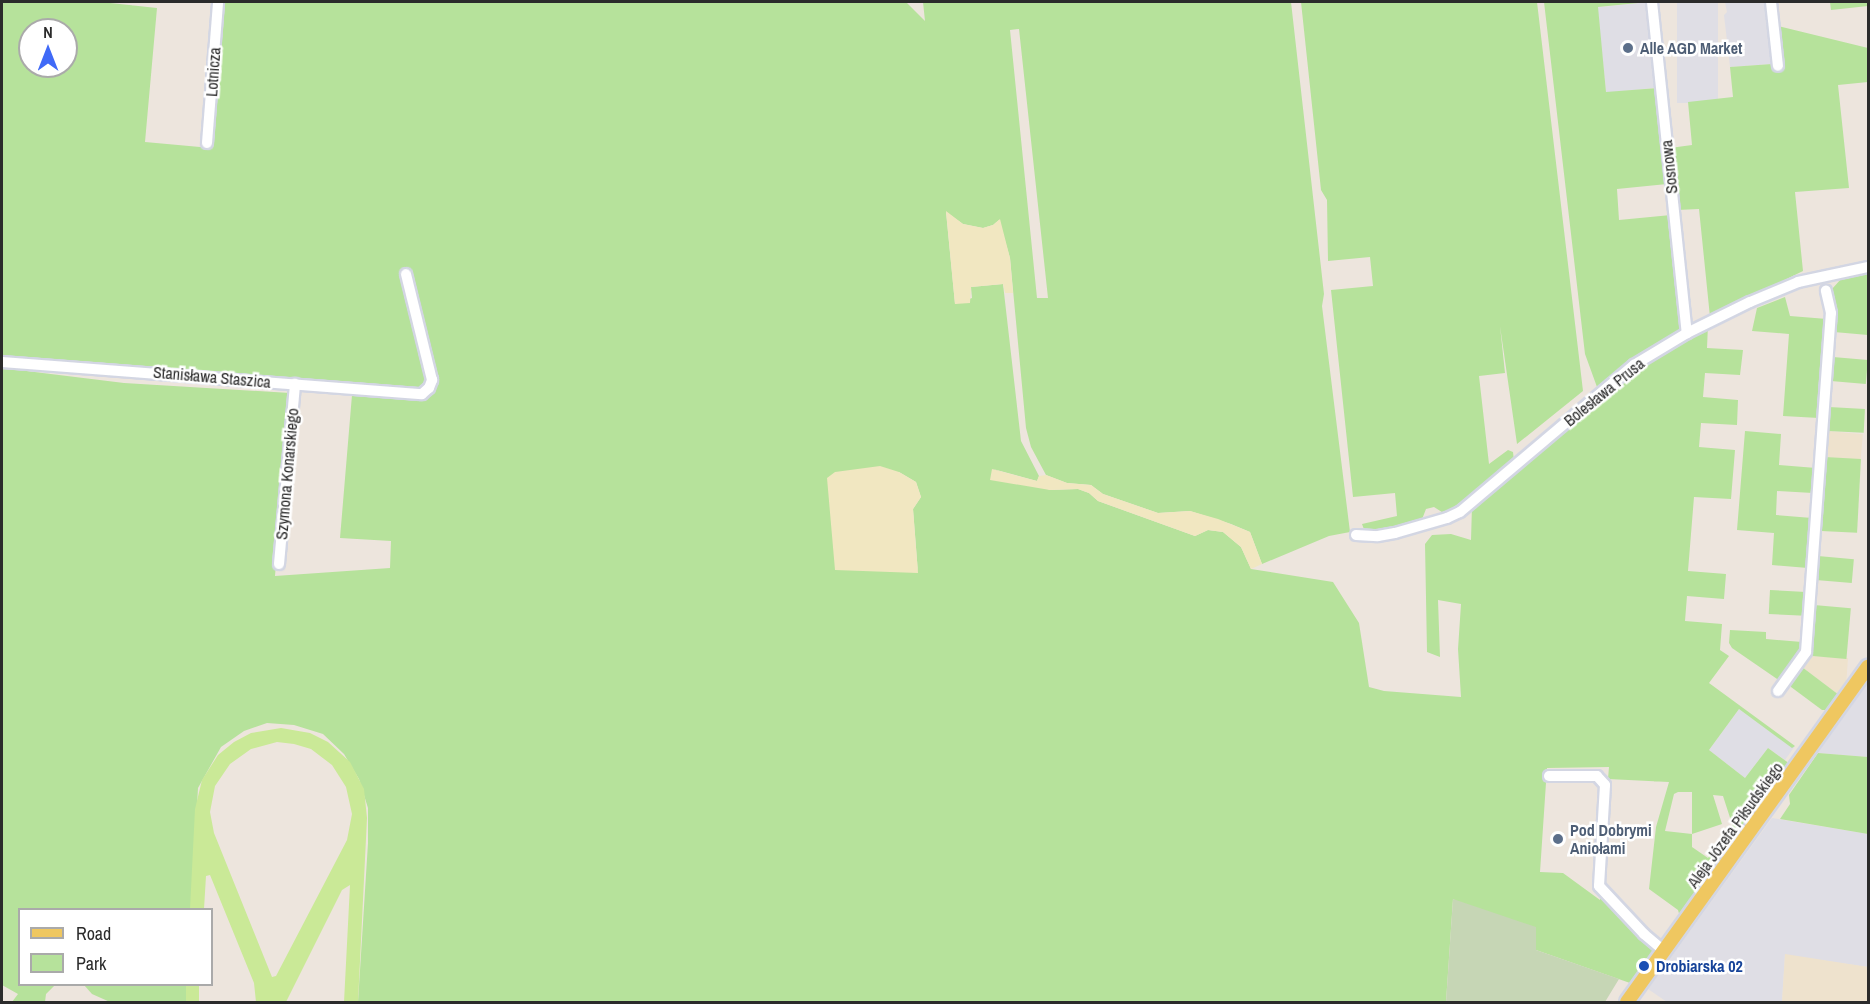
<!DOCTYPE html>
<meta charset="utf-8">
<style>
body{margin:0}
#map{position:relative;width:1870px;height:1004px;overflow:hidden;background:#ede5dd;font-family:"Archivo Narrow",sans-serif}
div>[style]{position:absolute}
.industrial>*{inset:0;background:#dfdee5;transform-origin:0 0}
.education>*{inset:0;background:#eee2cd;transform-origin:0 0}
.green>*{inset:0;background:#b6e29b;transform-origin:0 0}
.sand>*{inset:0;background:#f1e7c1}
.cemetery>*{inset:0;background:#c6d6b5}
.pitch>*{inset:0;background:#cae997;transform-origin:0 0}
.roads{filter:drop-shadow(2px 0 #d3d6e3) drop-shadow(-2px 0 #d3d6e3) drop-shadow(0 2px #d3d6e3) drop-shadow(0 -2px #d3d6e3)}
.minor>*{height:10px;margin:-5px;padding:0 5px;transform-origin:5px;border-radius:5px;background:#fff}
.major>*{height:14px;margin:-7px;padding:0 7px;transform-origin:7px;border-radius:7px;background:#efc760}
.dots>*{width:16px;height:16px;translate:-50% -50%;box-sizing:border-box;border:3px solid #fff;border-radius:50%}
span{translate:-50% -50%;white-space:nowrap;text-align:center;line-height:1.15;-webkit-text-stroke:5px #fff;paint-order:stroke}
.service-label{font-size:16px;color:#4e5e75;font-weight:700}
.left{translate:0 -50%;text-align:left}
.street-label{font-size:16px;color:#2b2b2b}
.transit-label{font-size:16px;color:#164399;font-weight:700}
.frame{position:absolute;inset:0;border:3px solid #2b2b2b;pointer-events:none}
.legend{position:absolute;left:18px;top:908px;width:195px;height:78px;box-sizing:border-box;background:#fff;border:2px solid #aaa;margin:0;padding:8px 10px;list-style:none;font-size:18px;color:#2b2b2b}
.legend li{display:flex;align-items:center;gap:12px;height:30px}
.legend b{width:30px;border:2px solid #aaa}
.north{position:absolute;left:18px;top:18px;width:60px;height:60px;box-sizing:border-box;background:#fff;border:2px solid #aaa;border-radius:50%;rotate:0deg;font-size:16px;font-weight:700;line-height:24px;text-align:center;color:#2b2b2b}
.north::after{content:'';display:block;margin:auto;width:21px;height:27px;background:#406af7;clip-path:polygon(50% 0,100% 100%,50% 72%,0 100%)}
</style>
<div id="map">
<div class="industrial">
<div style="left:1649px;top:2px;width:86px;height:52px;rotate:84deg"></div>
<div style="left:1677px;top:2px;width:41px;height:101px"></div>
<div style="clip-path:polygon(1725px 2px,1766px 2px,1772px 64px,1730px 67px,1724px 15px,1727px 12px)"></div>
<div style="clip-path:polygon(1868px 682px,1868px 757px,1818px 753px,1848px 710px)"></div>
<div style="clip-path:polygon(1739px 709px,1792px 747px,1795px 746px,1785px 760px,1768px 748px,1745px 778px,1709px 750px)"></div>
<div style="clip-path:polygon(1772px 818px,1868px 834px,1868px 967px,1785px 955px,1782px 1002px,1667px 1002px,1648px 989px)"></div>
</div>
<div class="education">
<div style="left:1827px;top:431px;width:36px;height:26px;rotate:5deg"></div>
<div style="clip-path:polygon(1810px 656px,1848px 658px,1846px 686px,1839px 695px,1802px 667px)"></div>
<div style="clip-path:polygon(1785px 954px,1868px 967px,1868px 1002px,1782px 1002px)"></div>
</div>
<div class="green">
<div style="clip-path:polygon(evenodd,2px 2px,101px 2px,157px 8px,145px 142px,211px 148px,221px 2px,906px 2px,925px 21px,923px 2px,1291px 2px,1324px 294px,1322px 306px,1350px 532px,1329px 536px,1262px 564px,1250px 532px,1231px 524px,1190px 511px,1158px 513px,1103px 494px,1091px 485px,1067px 483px,1046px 475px,1031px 447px,1026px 428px,1010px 258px,999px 220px,993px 225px,983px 228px,963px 224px,946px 212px,955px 304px,972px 298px,971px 287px,1003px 284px,1021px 441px,1039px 476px,1037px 481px,993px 469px,1050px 490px,1078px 489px,1089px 493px,1098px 501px,1195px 536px,1208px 530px,1223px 532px,1241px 547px,1251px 569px,1333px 582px,1359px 623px,1369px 687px,1384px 691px,1461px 697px,1458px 649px,1461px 604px,1438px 600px,1440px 657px,1427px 652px,1425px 544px,1432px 535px,1451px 534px,1471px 540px,1472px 506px,1632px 370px,1708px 325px,1707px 348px,1743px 350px,1740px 375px,1705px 373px,1703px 397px,1738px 400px,1737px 425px,1701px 423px,1699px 447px,1735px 450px,1731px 499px,1694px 497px,1688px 571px,1726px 574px,1724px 599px,1687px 596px,1685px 621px,1722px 624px,1720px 650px,1729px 656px,1709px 683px,1795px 746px,1792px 748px,1739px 709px,1709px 750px,1745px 778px,1768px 748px,1790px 764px,1741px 831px,1734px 830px,1723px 796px,1713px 795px,1722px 824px,1692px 834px,1692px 847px,1708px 858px,1719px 843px,1728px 849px,1680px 917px,1678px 910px,1649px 889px,1656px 827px,1669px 782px,1608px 779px,1609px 767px,1547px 768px,1540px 872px,1563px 873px,1600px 900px,1601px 896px,1605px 898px,1656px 949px,1630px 983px,1536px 950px,1453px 899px,1446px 1002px,358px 1002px,368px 843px,368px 808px,359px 779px,344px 754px,323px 734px,294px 725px,267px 723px,244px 731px,221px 747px,198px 788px,191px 909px,20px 910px,20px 984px,55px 985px,46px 994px,45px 1002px,12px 1002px,18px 994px,2px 985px,2px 368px,124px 383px,290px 393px,275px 576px,390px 568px,391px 541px,340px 538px,353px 383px,2px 359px,2px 2px,1019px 29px,1048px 298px,1037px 298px,1010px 30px,1019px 29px,2px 2px,30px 30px,66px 30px,66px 66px,30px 66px,30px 30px,2px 2px,899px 472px,916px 482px,921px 497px,913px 509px,918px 573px,899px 472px,2px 2px,1678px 792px,1692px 792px,1692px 834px,1665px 831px,1674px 794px,1678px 792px)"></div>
<div style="clip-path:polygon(1301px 2px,1537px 2px,1583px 391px,1517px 444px,1500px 326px,1505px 373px,1479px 376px,1489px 464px,1508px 450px,1513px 452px,1514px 461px,1445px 514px,1434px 507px,1426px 509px,1421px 522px,1399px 529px,1365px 532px,1362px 524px,1397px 516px,1395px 493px,1353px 497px,1331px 290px,1373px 286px,1370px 257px,1328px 261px,1327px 200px,1321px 190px)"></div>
<div style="clip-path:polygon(1544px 2px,1648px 2px,1598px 7px,1606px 92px,1658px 88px,1667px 184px,1617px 189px,1619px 220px,1671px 215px,1683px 331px,1634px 360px,1597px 387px,1585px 354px)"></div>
<div style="clip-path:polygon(1830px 2px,1868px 2px,1868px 6px,1831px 10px)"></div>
<div style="clip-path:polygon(1778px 26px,1868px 48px,1868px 82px,1838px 85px,1849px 188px,1795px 192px,1803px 271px,1710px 317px,1699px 209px,1677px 210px,1670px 148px,1692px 145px,1688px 102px,1733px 97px,1730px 67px,1772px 64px,1781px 59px)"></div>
<div style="clip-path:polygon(1868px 274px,1868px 335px,1834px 332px,1836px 307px,1832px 289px,1841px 279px)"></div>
<div style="clip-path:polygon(1785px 297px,1790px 316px,1827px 319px,1819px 418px,1783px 416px,1789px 334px,1752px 331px,1757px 308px)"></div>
<div style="left:1833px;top:357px;width:35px;height:24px;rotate:5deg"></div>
<div style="left:1829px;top:407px;width:36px;height:24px;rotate:3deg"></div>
<div style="clip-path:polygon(1745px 431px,1781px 434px,1779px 465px,1816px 468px,1813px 493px,1777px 491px,1776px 515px,1812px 518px,1808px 568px,1772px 565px,1774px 533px,1737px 530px)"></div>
<div style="left:1825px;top:457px;width:36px;height:74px;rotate:3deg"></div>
<div style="left:1818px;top:556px;width:36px;height:24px;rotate:5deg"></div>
<div style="left:1770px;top:590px;width:36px;height:24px;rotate:3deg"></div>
<div style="left:1814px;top:605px;width:37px;height:51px;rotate:5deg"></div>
<div style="clip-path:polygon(1730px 630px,1766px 632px,1766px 639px,1802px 642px,1802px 652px,1780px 681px,1732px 648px,1729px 643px)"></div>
<div style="clip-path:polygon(1802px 667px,1839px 695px,1829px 710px,1822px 710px,1791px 687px,1791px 682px)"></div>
<div style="clip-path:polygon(1818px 753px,1868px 757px,1868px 834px,1780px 819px,1790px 804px,1789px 795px)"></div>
<div style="clip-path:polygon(84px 985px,187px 985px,186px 1002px,110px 1002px,92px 994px)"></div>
</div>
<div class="sand">
<div style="clip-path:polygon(946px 211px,963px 224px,983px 228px,993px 225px,1000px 219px,1010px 258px,1013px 293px,1005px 293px,1003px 284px,971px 287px,970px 303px,955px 304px)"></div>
<div style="clip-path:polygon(880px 466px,899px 472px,916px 482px,921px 497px,913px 509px,918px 573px,835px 570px,827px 478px,835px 472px)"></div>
<div style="clip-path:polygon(992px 469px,1037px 481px,1039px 476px,1046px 475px,1067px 483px,1091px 485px,1103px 494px,1158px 513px,1190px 511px,1218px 519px,1250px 532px,1262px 564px,1251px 569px,1241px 547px,1223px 532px,1208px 530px,1195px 536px,1098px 501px,1089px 493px,1078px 489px,1050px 490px,990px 480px)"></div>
</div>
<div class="cemetery">
<div style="clip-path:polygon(1453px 899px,1536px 927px,1536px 950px,1619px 979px,1605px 1002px,1446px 1002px)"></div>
</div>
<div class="pitch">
<div style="clip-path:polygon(evenodd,281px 728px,310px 733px,328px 742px,350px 762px,364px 789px,367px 818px,358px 1002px,344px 1002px,350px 885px,342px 890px,286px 1002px,256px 1002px,254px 983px,210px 875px,206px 876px,204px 909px,190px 909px,195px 809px,202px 780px,218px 755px,234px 742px,251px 733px,281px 728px,277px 742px,294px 744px,311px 749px,332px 765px,346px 787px,352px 814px,347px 840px,276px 976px,272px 977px,214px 833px,210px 812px,215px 786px,230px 764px,251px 749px,277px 742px)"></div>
<div style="left:186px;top:985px;width:13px;height:17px"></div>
</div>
<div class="roads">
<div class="minor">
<div style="left:1652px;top:2px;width:333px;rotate:84deg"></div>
<div style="left:1771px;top:2px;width:64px;rotate:83.8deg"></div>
<div style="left:207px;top:143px;width:141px;rotate:-85.5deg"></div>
<div style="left:2px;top:362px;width:421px;rotate:4.4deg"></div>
<div style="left:422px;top:394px;width:9px;rotate:-41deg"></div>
<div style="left:429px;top:388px;width:9px;rotate:-69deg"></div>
<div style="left:432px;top:380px;width:109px;rotate:-103.8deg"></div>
<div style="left:1356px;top:535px;width:22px;rotate:3deg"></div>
<div style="left:1378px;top:536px;width:17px;rotate:-10deg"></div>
<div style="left:1395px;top:533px;width:54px;rotate:-16.1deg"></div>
<div style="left:1447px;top:518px;width:14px;rotate:-25deg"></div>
<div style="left:1460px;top:512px;width:228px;rotate:-40.2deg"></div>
<div style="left:1634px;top:365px;width:62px;rotate:-31.1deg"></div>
<div style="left:1687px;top:333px;width:70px;rotate:-26.2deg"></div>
<div style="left:1750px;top:302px;width:52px;rotate:-22.6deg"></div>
<div style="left:1798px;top:282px;width:72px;rotate:-12.1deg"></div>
<div style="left:279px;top:564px;width:181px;rotate:-84.9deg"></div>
<div style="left:1778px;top:691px;width:48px;rotate:-54.3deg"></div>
<div style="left:1806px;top:652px;width:340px;rotate:-85.8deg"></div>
<div style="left:1831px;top:313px;width:23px;rotate:-103deg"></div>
<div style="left:1549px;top:776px;width:48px"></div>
<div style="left:1597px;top:776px;width:12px;rotate:48deg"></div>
<div style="left:1605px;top:785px;width:101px;rotate:93.4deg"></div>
<div style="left:1599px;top:886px;width:66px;rotate:46.8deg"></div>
<div style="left:1644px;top:934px;width:26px;rotate:40deg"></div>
</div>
<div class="major">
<div style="left:1627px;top:1002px;width:413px;rotate:-54.3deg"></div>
</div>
</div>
<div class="dots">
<div style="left:1628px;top:48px;background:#5c6f8a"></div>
<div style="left:1558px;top:839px;background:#5c6f8a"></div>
<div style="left:1644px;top:966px;background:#1a4fb4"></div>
</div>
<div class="service-label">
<span class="left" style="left:1640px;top:48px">Alle AGD Market</span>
<span class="left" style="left:1570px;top:839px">Pod Dobrymi<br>Aniołami</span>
</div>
<div class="street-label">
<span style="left:213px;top:72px;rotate:-86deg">Lotnicza</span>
<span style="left:1669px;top:167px;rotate:-96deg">Sosnowa</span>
<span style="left:212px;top:377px;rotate:5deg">Stanisława Staszica</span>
<span style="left:1604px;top:392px;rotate:-39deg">Bolesława Prusa</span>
<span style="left:287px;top:474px;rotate:-85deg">Szymona Konarskiego</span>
<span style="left:1735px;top:825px;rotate:-54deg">Aleja Józefa Piłsudskiego</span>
</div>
<div class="transit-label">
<span class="left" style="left:1656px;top:966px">Drobiarska 02</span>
</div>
<div class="frame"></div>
<ul class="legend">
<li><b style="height:8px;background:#efc760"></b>Road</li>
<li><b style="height:16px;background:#b6e29b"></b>Park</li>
</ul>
<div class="north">N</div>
</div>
